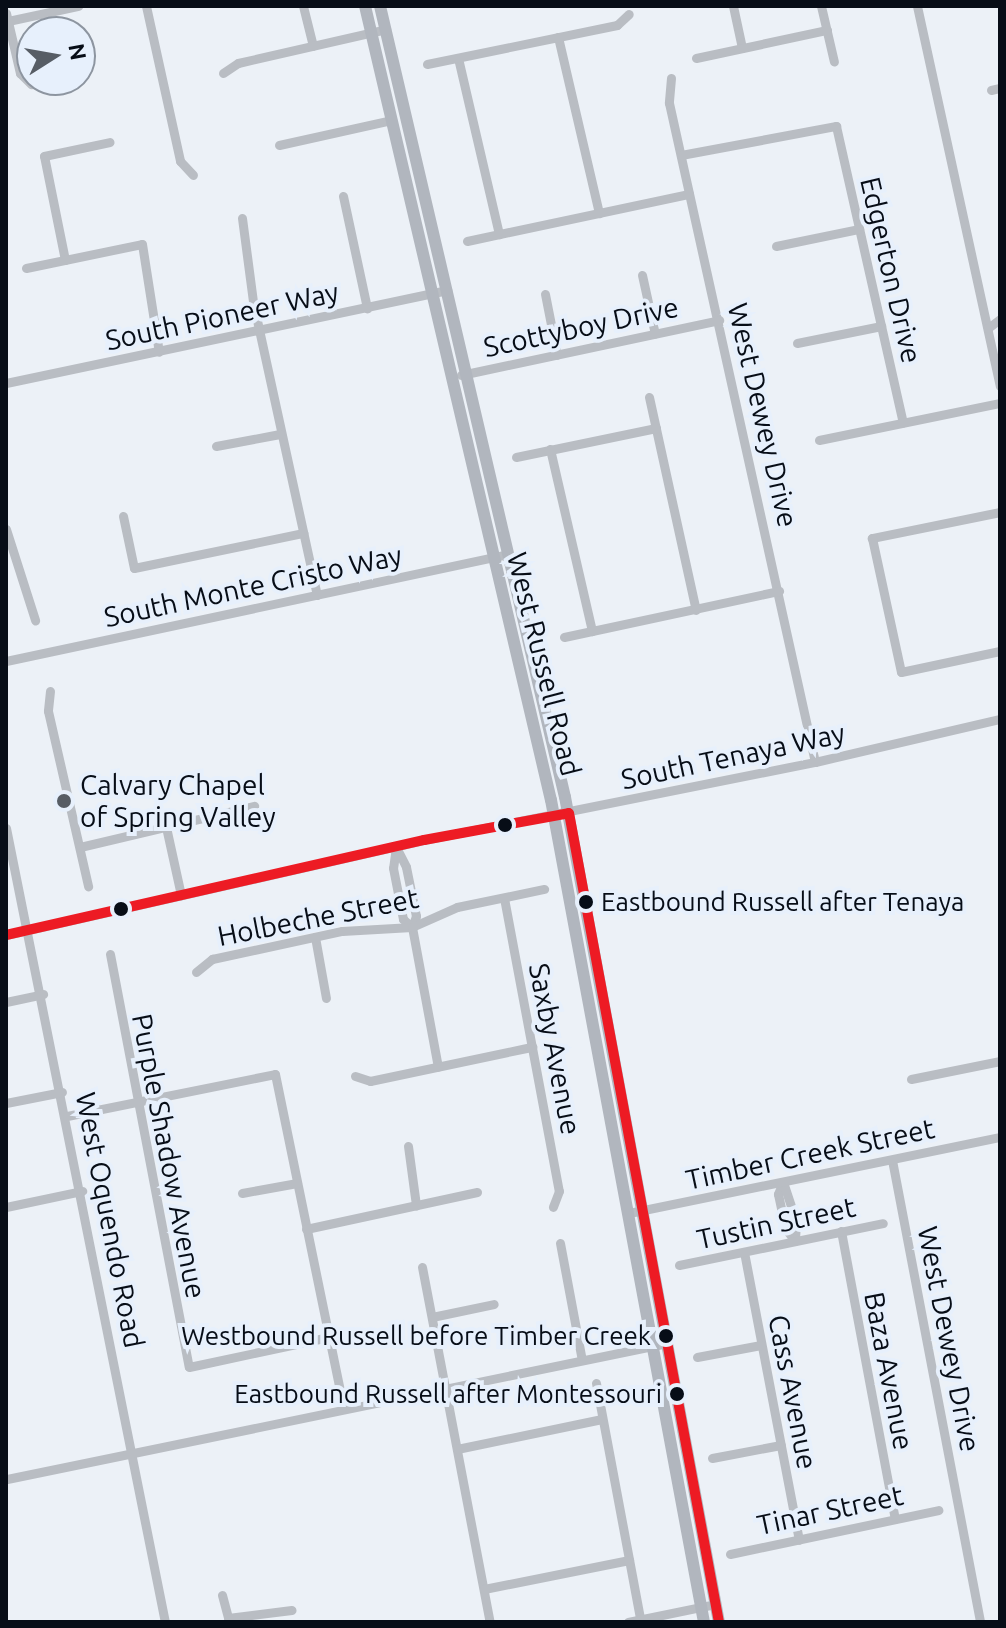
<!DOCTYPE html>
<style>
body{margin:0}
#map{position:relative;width:1006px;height:1628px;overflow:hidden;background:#ecf1f7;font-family:Ubuntu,sans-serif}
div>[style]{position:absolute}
.minor>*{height:9px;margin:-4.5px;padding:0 4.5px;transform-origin:4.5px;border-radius:4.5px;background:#b9bdc3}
.major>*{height:12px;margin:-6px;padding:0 6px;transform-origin:6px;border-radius:6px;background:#b1b6be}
.bus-1>*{height:10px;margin:-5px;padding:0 5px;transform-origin:5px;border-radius:5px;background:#ed1b24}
.dots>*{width:22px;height:22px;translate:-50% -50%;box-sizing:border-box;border:4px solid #e7f0fc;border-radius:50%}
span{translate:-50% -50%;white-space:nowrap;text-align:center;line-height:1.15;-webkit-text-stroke:8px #e7f0fc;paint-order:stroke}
.bus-label{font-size:26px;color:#070d17}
.left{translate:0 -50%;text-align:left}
.right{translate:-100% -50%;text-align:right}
.street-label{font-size:28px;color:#070d17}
.poi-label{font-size:28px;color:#070d17}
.frame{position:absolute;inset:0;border:8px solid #070d17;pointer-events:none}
.north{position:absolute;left:16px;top:16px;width:80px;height:80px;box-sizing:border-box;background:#e7f0fc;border:2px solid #8d95a0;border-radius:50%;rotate:79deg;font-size:22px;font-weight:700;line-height:32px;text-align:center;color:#070d17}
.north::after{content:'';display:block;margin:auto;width:28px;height:36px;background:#575d65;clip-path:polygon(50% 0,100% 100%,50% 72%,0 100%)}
</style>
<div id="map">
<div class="minor">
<div style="left:146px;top:6px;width:159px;rotate:77.6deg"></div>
<div style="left:180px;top:161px;width:19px;rotate:47deg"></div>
<div style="left:303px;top:6px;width:41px;rotate:76deg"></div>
<div style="left:733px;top:6px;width:43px;rotate:77.9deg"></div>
<div style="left:821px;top:6px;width:57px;rotate:76.9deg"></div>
<div style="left:917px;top:6px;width:389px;rotate:77.7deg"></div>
<div style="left:6px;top:13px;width:62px;rotate:76.9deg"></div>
<div style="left:20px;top:73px;width:16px;rotate:45deg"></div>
<div style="left:8px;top:21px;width:72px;rotate:-12.1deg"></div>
<div style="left:558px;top:37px;width:181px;rotate:76.9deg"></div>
<div style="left:458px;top:58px;width:181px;rotate:76.9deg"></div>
<div style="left:696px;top:58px;width:134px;rotate:-12.1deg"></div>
<div style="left:427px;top:64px;width:194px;rotate:-11.6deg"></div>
<div style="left:617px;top:25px;width:16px;rotate:-43deg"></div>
<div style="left:223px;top:73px;width:18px;rotate:-34deg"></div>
<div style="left:238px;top:63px;width:152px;rotate:-12.9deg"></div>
<div style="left:671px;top:78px;width:25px;rotate:95deg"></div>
<div style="left:669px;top:103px;width:675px;rotate:77.51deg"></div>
<div style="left:991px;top:90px;width:9px;rotate:-13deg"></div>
<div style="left:279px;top:145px;width:116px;rotate:-12.5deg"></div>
<div style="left:681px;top:155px;width:158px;rotate:-10.6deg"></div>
<div style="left:836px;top:126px;width:304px;rotate:77.3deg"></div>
<div style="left:343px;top:196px;width:115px;rotate:77.9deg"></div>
<div style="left:242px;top:218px;width:85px;rotate:82.5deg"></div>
<div style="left:253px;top:302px;width:300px;rotate:77.7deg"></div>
<div style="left:467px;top:241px;width:227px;rotate:-12deg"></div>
<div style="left:776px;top:246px;width:85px;rotate:-11.6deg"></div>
<div style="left:65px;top:260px;width:106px;rotate:-101.4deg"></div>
<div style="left:44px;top:156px;width:67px;rotate:-12deg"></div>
<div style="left:26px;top:268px;width:118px;rotate:-11.7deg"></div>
<div style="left:142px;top:244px;width:109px;rotate:81.1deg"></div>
<div style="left:642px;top:275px;width:60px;rotate:77.6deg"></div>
<div style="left:545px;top:294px;width:62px;rotate:78.9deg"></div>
<div style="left:988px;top:328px;width:15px;rotate:-37deg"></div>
<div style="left:797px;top:343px;width:86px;rotate:-11.4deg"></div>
<div style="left:461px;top:375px;width:264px;rotate:-12deg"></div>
<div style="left:6px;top:383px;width:451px;rotate:-11.9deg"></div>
<div style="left:649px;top:397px;width:218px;rotate:77.6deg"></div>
<div style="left:819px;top:440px;width:185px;rotate:-11.6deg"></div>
<div style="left:216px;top:446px;width:65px;rotate:-10.6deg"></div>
<div style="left:550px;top:449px;width:187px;rotate:77deg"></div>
<div style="left:516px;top:457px;width:143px;rotate:-11.7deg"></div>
<div style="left:1000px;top:512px;width:131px;rotate:168.5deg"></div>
<div style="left:872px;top:538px;width:137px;rotate:77.8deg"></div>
<div style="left:901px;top:672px;width:101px;rotate:-12deg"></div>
<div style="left:123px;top:516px;width:53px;rotate:78.1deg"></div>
<div style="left:134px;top:568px;width:173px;rotate:-11.7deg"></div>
<div style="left:6px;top:529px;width:96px;rotate:72.3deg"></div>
<div style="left:564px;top:637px;width:220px;rotate:-12.1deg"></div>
<div style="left:6px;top:661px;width:513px;rotate:-12.03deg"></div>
<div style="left:50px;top:691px;width:20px;rotate:96deg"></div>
<div style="left:48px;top:711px;width:180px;rotate:77.1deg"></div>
<div style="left:166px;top:827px;width:70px;rotate:77.6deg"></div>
<div style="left:6px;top:828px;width:810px;rotate:78.68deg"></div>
<div style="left:80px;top:847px;width:179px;rotate:-13.3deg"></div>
<div style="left:396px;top:847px;width:22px;rotate:63deg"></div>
<div style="left:406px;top:867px;width:50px;rotate:78.5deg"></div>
<div style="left:416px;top:916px;width:12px;rotate:110deg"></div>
<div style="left:412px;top:927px;width:142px;rotate:79.5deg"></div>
<div style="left:396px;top:847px;width:21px;rotate:98deg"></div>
<div style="left:393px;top:868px;width:52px;rotate:78.9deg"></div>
<div style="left:403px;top:919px;width:12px;rotate:42deg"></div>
<div style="left:504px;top:898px;width:298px;rotate:79.4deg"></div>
<div style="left:559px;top:1191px;width:17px;rotate:111deg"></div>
<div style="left:6px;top:935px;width:429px;rotate:-12.8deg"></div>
<div style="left:424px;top:840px;width:399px;rotate:-11.3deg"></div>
<div style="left:815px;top:762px;width:190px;rotate:-13.1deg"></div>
<div style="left:315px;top:937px;width:62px;rotate:79.8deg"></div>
<div style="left:110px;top:954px;width:420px;rotate:79.2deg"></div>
<div style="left:189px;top:1367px;width:143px;rotate:-12.1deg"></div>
<div style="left:196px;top:972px;width:21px;rotate:-39deg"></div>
<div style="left:212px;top:959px;width:133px;rotate:-12.2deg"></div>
<div style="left:342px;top:931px;width:70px;rotate:-3.3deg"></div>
<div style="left:412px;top:927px;width:49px;rotate:-24deg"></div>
<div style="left:457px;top:907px;width:89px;rotate:-11.7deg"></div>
<div style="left:6px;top:1002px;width:38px;rotate:-12deg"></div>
<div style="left:355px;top:1076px;width:16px;rotate:18deg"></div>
<div style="left:370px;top:1081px;width:166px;rotate:-11.9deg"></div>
<div style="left:911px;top:1079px;width:91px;rotate:-11.4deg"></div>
<div style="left:6px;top:1103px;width:57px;rotate:-11.1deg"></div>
<div style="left:67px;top:1116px;width:212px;rotate:-11.4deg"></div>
<div style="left:275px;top:1074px;width:339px;rotate:78.4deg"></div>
<div style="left:408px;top:1146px;width:60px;rotate:82.3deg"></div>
<div style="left:892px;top:1160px;width:470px;rotate:79.2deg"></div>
<div style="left:783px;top:1182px;width:13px;rotate:113deg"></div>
<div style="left:778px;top:1194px;width:35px;rotate:78deg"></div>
<div style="left:785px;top:1228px;width:16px;rotate:52deg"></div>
<div style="left:783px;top:1182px;width:41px;rotate:71.6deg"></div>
<div style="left:796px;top:1221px;width:20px;rotate:93deg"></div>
<div style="left:242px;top:1193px;width:56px;rotate:-10.3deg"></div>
<div style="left:6px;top:1207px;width:78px;rotate:-11.9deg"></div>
<div style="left:629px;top:1213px;width:379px;rotate:-11.6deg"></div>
<div style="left:306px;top:1229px;width:175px;rotate:-12.2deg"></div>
<div style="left:841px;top:1231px;width:293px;rotate:79.4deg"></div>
<div style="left:560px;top:1243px;width:119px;rotate:79.4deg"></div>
<div style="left:744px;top:1252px;width:293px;rotate:79.2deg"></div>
<div style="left:679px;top:1265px;width:208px;rotate:-11.6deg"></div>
<div style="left:422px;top:1267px;width:361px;rotate:79.2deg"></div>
<div style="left:432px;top:1317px;width:63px;rotate:-11.8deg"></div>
<div style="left:697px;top:1357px;width:65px;rotate:-10.6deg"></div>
<div style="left:596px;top:1383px;width:240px;rotate:79.4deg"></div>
<div style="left:457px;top:1449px;width:148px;rotate:-11.7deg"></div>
<div style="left:712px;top:1458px;width:70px;rotate:-10.7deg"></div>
<div style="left:7px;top:1479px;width:674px;rotate:-11.64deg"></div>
<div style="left:730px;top:1554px;width:213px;rotate:-11.9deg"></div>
<div style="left:484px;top:1589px;width:148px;rotate:-11.3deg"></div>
<div style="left:222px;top:1595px;width:28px;rotate:75deg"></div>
<div style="left:228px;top:1618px;width:64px;rotate:-7.1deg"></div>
<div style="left:628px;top:1622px;width:90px;rotate:-11.6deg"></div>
</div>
<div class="major">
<div style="left:365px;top:6px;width:815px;rotate:76.82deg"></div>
<div style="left:551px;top:800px;width:836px;rotate:79.46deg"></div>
<div style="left:380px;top:6px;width:812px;rotate:76.84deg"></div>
<div style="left:565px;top:797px;width:839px;rotate:79.43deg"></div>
</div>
<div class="bus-1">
<div style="left:6px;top:935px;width:429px;rotate:-12.8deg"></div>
<div style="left:424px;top:840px;width:147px;rotate:-10.5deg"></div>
<div style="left:569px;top:813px;width:823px;rotate:79.5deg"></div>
</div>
<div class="dots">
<div style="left:64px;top:801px;background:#575d65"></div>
<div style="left:505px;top:825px;background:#070d17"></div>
<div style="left:586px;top:902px;background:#070d17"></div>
<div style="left:121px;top:909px;background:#070d17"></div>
<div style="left:666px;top:1336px;background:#070d17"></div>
<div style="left:677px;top:1394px;background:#070d17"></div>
</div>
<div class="bus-label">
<span class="left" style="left:601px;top:902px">Eastbound Russell after Tenaya</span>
<span class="right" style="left:651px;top:1336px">Westbound Russell before Timber Creek</span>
<span class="right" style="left:662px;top:1394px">Eastbound Russell after Montessouri</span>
</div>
<div class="street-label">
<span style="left:891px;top:270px;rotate:77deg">Edgerton Drive</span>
<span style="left:222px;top:316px;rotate:-12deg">South Pioneer Way</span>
<span style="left:581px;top:327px;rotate:-12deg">Scottyboy Drive</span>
<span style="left:763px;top:415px;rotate:77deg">West Dewey Drive</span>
<span style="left:253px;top:586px;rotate:-12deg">South Monte Cristo Way</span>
<span style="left:544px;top:664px;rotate:76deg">West Russell Road</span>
<span style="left:733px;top:756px;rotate:-12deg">South Tenaya Way</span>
<span style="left:318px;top:917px;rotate:-11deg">Holbeche Street</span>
<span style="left:555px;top:1049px;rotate:79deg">Saxby Avenue</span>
<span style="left:810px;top:1154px;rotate:-12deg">Timber Creek Street</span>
<span style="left:169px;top:1156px;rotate:79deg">Purple Shadow Avenue</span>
<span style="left:110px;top:1220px;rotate:79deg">West Oquendo Road</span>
<span style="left:776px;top:1223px;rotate:-12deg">Tustin Street</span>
<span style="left:949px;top:1339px;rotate:79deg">West Dewey Drive</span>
<span style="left:889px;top:1371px;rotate:79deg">Baza Avenue</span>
<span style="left:793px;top:1392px;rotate:79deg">Cass Avenue</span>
<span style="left:830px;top:1510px;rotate:-12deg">Tinar Street</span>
</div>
<div class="poi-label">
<span class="left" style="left:80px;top:801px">Calvary Chapel<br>of Spring Valley</span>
</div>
<div class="frame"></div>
<div class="north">N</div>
</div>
